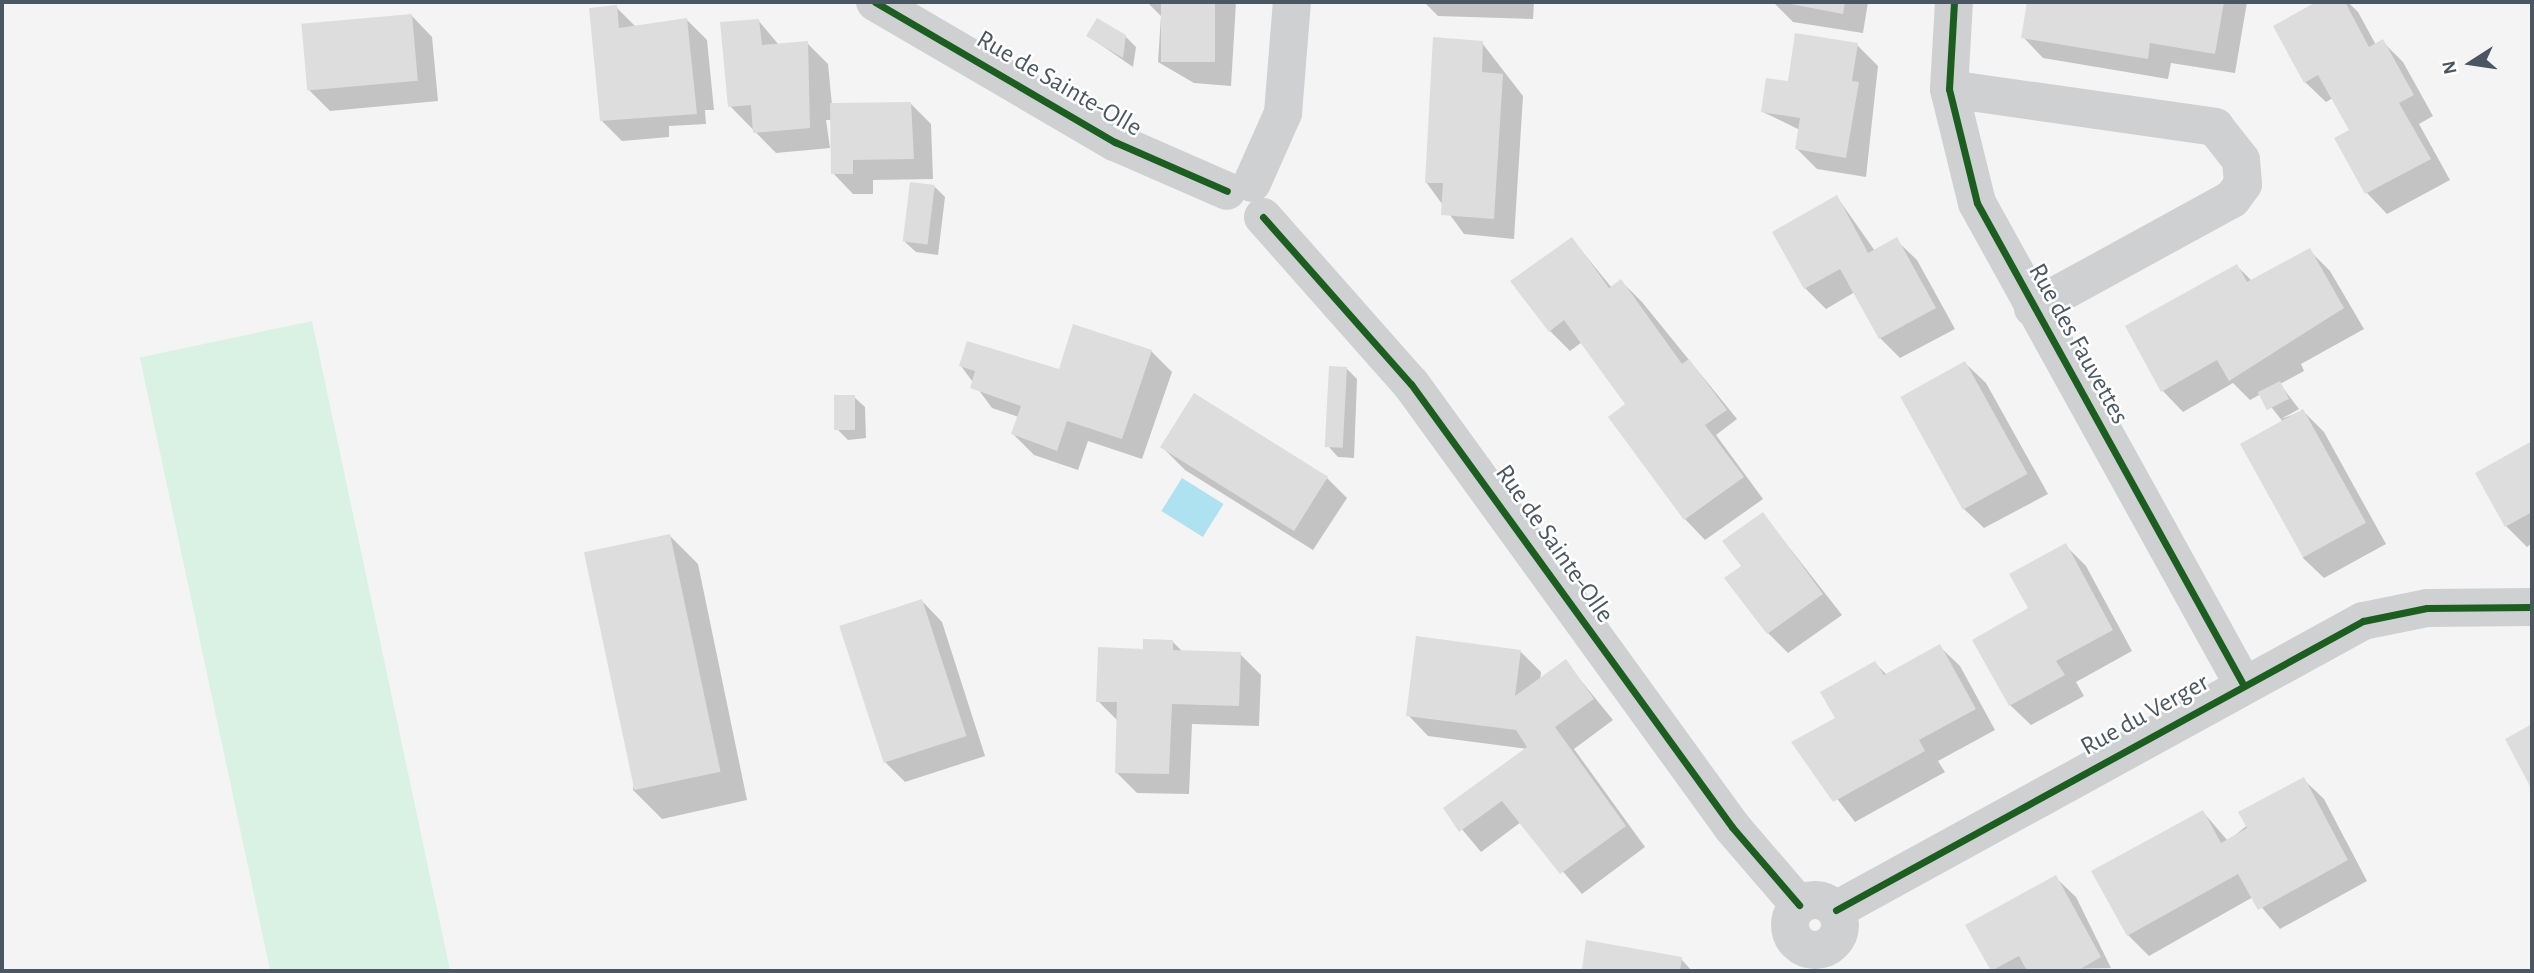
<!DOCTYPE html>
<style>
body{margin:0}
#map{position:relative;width:2534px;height:973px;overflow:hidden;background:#f4f4f4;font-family:"Alegreya Sans",sans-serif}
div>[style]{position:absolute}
.green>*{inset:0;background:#d9f2e3;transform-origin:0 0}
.water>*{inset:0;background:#aee2f0;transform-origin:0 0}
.shadow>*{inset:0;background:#0003}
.building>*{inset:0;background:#ddddde;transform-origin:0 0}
.minor>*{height:38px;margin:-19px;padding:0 19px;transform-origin:19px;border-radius:19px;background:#ced0d2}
.minor>.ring{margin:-19px;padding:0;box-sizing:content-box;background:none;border:38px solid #ced0d2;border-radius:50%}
.cycleway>*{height:7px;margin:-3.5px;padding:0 3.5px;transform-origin:3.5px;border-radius:3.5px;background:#1b5e20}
span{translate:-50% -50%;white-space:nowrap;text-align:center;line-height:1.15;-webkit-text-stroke:5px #fff;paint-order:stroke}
.street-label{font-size:26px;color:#4a5661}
.frame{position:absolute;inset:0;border:4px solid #4a5661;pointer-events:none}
.north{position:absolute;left:2436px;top:28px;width:70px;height:70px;-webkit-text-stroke:5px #fff;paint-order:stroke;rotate:258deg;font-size:19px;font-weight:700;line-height:28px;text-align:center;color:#4a5661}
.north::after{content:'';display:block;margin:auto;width:24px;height:32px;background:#4a5661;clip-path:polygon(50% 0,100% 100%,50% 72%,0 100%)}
</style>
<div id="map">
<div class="green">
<div style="left:312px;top:321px;width:663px;height:176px;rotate:78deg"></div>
</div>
<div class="water">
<div style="left:1182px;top:478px;width:49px;height:39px;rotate:32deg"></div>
</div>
<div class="shadow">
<div style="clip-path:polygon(1147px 2px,1236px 2px,1231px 86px,1194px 83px,1158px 62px,1161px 16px)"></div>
<div style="clip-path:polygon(1424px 2px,1534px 2px,1533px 19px,1438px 16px)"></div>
<div style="clip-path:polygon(1773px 2px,1868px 2px,1863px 33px,1793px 22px)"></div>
<div style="clip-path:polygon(2028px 2px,2247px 2px,2235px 73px,2171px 63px,2168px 79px,2043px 58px,2023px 37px)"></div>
<div style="clip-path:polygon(2320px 2px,2348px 2px,2358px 12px,2376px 45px,2383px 42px,2403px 62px,2433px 116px,2419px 124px,2450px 180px,2387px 214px,2367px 193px,2337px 139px,2351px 131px,2333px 98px,2326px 102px,2305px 82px,2275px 27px)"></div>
<div style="clip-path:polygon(616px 7px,636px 27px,687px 20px,707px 40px,714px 110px,705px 110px,706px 124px,669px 126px,669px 137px,622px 141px,601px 120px)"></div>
<div style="clip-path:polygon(412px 16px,432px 37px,438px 101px,330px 111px,309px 90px)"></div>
<div style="clip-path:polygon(758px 20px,779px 45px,807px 43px,828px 64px,832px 105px,911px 104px,931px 124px,933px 179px,873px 180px,873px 194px,853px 194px,833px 173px,832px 120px,826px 120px,830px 148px,776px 153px,730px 106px)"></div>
<div style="clip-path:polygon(1088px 36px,1125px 36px,1136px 47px,1133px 67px)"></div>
<div style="clip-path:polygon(1482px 43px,1523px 96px,1514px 239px,1464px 234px,1426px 182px)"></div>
<div style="clip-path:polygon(1857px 45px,1878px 66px,1866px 177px,1817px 169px,1797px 149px,1800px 130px,1763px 112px,1789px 85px)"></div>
<div style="clip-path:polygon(935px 187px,945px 197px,938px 255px,916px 252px,905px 242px)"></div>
<div style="clip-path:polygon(1837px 197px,1875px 251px,1896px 240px,1917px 260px,1955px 329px,1900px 358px,1880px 338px,1855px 292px,1826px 309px,1805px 288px)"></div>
<div style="clip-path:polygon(1572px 239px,1612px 288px,1621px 281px,1642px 302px,1737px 419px,1716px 435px,1763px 499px,1705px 540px,1685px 519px,1628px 405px,1582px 342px,1570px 351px,1550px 331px)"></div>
<div style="clip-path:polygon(2309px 250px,2330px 271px,2364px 329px,2301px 364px,2304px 371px,2280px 384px,2299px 409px,2281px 419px,2303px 411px,2324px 432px,2386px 544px,2324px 578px,2303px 558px,2283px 422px,2261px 394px,2250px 400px,2233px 383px,2183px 412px,2163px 391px,2127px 327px,2237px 266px,2252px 281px)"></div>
<div style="clip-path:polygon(1151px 351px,1172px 372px,1142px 459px,1088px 441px,1078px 470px,1034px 455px,1013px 434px,1019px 417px,992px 408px,961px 366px,1060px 371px)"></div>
<div style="clip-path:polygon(1965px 363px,1986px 383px,2048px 494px,1984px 528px,1963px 508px)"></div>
<div style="clip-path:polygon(1346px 368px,1357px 379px,1354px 458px,1338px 457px,1328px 446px)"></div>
<div style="clip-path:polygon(854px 397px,865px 407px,866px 438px,848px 440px,837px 429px)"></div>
<div style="clip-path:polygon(2532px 443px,2532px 543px,2527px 547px,2506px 526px,2478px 474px)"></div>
<div style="clip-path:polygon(1164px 449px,1326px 477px,1347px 498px,1313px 550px,1185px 470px)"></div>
<div style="clip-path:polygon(1763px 514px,1842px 615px,1788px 653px,1768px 633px,1744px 566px)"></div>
<div style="clip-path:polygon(670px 536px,698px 564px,747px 800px,662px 819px,633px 790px)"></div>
<div style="clip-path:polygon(2065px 545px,2086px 566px,2132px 651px,2076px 682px,2084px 696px,2031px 725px,2010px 705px,2030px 609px)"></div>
<div style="clip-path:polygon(922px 601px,942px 622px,985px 756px,905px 782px,884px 761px)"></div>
<div style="clip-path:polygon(1173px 642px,1183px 652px,1240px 654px,1261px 675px,1259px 726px,1192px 724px,1189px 794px,1137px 793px,1116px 772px,1118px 721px,1098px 701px,1144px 651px)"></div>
<div style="clip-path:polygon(1939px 646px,1960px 666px,1995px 730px,1938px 761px,1945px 772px,1855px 822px,1794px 743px,1838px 719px,1875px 663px,1887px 675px)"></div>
<div style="clip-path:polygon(1520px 651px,1541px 672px,1540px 680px,1565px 661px,1613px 720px,1574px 749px,1645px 847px,1582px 894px,1521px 822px,1481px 852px,1445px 809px,1528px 749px,1428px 736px,1408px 715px)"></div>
<div style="clip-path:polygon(2303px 779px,2324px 799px,2367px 881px,2280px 929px,2253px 897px,2149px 956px,2128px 935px,2203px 812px,2228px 841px)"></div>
<div style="clip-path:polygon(2055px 877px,2076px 897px,2111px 968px,1993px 971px,1968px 926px)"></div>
<div style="clip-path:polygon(1681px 959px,1692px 971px,1583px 968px)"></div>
</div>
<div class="building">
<div style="left:1161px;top:2px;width:54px;height:60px"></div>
<div style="clip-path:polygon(1780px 2px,1845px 2px,1843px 14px)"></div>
<div style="clip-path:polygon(2027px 2px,2224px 2px,2215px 54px,2150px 43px,2148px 59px,2021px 38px)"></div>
<div style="clip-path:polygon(2316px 2px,2345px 2px,2369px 47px,2383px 39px,2414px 95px,2399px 103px,2431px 159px,2365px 194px,2334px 138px,2349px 130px,2318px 75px,2304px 83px,2273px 26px)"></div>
<div style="clip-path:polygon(617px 5px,619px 28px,687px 18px,697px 114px,600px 121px,589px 8px)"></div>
<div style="left:412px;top:14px;width:67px;height:111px;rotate:85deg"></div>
<div style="clip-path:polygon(1097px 18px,1126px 35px,1123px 58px,1086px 36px)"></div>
<div style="clip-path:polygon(759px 19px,762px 45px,808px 41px,810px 128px,753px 133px,751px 105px,728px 107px,720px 22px)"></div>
<div style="clip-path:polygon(1795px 33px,1858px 43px,1852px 81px,1859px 82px,1846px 158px,1795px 149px,1800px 118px,1761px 112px,1766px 78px,1788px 81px)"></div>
<div style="clip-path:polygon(1433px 37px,1483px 41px,1482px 72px,1503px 74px,1494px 219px,1441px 215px,1443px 183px,1425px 183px)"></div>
<div style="clip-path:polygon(911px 102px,914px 159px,853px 160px,853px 174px,831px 174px,830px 103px)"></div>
<div style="left:910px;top:182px;width:25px;height:60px;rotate:7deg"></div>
<div style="clip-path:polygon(1837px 195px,1868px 253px,1897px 237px,1936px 308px,1879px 339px,1840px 269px,1804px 289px,1772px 232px)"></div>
<div style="clip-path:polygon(1572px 237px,1609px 288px,1621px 279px,1682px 364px,1689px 359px,1727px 410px,1705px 425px,1744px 477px,1684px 520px,1608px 417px,1625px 404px,1564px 320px,1549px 332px,1510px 281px)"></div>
<div style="clip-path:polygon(2310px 248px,2344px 308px,2229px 381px,2217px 360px,2161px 392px,2125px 326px,2237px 264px,2247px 282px)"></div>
<div style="clip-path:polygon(1073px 324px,1152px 350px,1122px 439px,1067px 421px,1057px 451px,1011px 434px,1021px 406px,970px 388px,975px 371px,959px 366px,967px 341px,1059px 369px)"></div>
<div style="left:1965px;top:361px;width:129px;height:74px;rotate:61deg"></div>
<div style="left:1329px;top:366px;width:18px;height:81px;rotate:3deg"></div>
<div style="left:2280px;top:381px;width:20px;height:25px;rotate:63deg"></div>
<div style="left:1194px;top:393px;width:158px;height:64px;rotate:32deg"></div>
<div style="left:834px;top:395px;width:21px;height:35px"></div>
<div style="left:2303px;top:409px;width:130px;height:72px;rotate:61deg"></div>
<div style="clip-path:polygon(2532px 441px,2532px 512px,2505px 527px,2475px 473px)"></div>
<div style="clip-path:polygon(1763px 512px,1823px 594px,1767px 634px,1724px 578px,1741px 566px,1722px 541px)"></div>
<div style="left:670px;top:534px;width:243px;height:88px;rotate:78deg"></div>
<div style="clip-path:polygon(2066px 543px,2113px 630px,2056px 661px,2065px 675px,2009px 706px,1972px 640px,2028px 608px,2009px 574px)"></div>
<div style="left:922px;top:599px;width:144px;height:87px;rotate:72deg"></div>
<div style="clip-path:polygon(1416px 636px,1521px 650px,1515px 696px,1566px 659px,1594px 699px,1555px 727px,1626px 826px,1560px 874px,1502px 801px,1459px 832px,1443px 808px,1527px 747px,1516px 730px,1406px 716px)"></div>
<div style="clip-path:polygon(1143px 639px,1173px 640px,1173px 650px,1241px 652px,1239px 706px,1172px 704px,1169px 774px,1115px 773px,1117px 702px,1096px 702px,1098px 647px,1143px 649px)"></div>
<div style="clip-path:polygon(1940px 644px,1976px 709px,1919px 740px,1925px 751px,1833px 802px,1791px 742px,1835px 718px,1820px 692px,1875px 661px,1884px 675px)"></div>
<div style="clip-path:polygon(2532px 724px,2532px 790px,2505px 739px)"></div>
<div style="clip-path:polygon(2304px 777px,2348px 860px,2258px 910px,2238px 874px,2127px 936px,2091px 871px,2203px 810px,2221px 843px,2247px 828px,2238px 812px)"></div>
<div style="clip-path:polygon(2056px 875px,2101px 957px,2077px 971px,2027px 971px,2019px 956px,1991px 971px,1965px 925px)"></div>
<div style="clip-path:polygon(1586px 940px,1682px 957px,1680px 971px,1582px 969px)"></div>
</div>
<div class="minor">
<div style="left:875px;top:2px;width:278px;rotate:30.3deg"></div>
<div style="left:1115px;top:142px;width:122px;rotate:23.6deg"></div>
<div style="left:1954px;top:2px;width:87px;rotate:93.3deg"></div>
<div style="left:1949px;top:89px;width:117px;rotate:76.2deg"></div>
<div style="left:1977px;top:203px;width:550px;rotate:61.06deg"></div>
<div style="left:1949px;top:89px;width:269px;rotate:8.1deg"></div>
<div style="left:2215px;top:127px;width:42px;rotate:51.8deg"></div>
<div style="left:2241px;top:160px;width:24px;rotate:85deg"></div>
<div style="left:2243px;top:184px;width:19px;rotate:126deg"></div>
<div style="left:2232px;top:199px;width:227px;rotate:151.3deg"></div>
<div style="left:1252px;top:183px;width:77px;rotate:-66.1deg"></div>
<div style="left:1283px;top:113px;width:111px;rotate:-85.4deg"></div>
<div style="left:1263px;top:217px;width:223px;rotate:48.5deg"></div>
<div style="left:1411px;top:384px;width:547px;rotate:54.07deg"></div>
<div style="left:1732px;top:827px;width:103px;rotate:49.3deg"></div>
<div class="ring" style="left:1790px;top:900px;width:12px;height:12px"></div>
<div style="left:1836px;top:910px;width:601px;rotate:-28.74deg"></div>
<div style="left:2363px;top:621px;width:65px;rotate:-11.5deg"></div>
<div style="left:2427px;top:608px;width:105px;rotate:-0.5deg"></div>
</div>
<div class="cycleway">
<div style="left:875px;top:2px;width:278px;rotate:30.3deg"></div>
<div style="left:1115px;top:142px;width:122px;rotate:23.6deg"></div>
<div style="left:1954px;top:2px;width:87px;rotate:93.3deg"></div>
<div style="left:1949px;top:89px;width:117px;rotate:76.2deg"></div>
<div style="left:1977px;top:203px;width:550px;rotate:61.06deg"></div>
<div style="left:1263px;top:217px;width:223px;rotate:48.5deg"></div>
<div style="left:1411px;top:384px;width:547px;rotate:54.07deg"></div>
<div style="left:1732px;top:827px;width:103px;rotate:49.3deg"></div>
<div style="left:1836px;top:910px;width:601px;rotate:-28.74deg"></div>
<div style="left:2363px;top:621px;width:65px;rotate:-11.5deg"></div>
<div style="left:2427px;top:608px;width:105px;rotate:-0.5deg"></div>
</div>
<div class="street-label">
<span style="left:1059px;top:84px;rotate:30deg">Rue de Sainte-Olle</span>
<span style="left:2078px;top:344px;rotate:61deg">Rue des Fauvettes</span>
<span style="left:1554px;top:544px;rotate:55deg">Rue de Sainte-Olle</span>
<span style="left:2145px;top:715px;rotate:-29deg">Rue du Verger</span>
</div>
<div class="frame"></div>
<div class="north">N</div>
</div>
